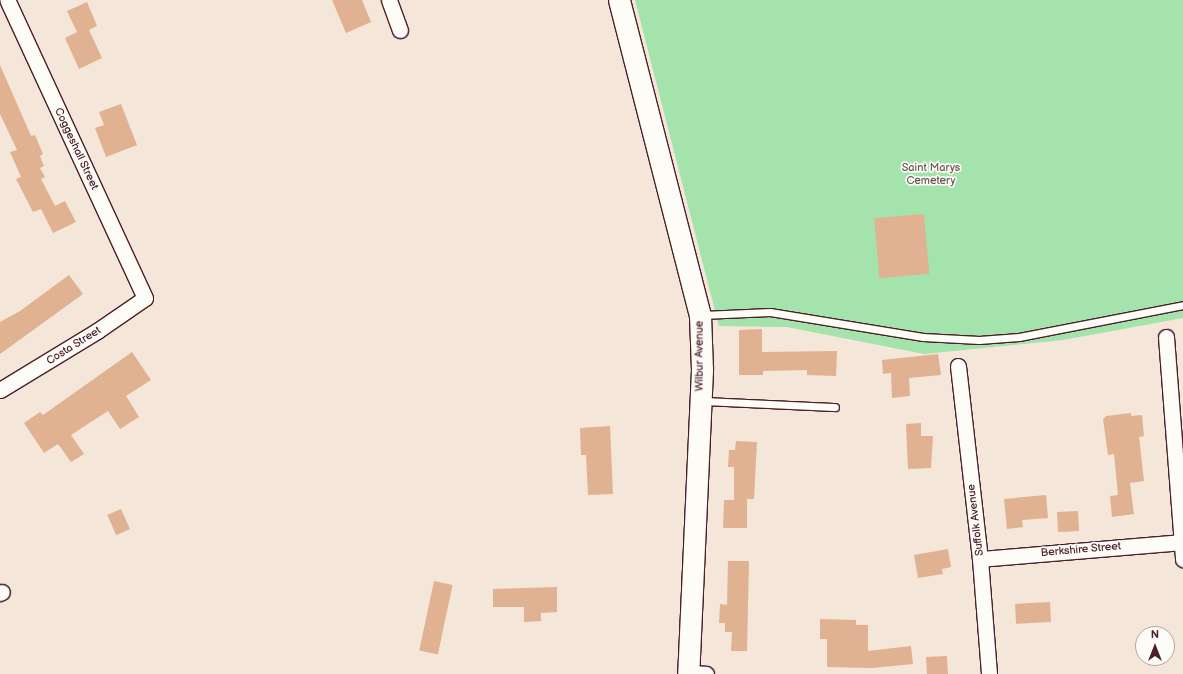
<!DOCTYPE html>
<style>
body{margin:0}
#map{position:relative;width:1183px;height:674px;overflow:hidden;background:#f4e6d8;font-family:"Balsamiq Sans",sans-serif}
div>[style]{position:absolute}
.green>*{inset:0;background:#a4e3ab}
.building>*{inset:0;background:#e0b291;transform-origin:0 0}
.roads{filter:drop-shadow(1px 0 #4a1f2b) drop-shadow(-1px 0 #4a1f2b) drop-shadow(0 1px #4a1f2b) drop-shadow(0 -1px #4a1f2b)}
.lane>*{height:7px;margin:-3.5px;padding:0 3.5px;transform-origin:3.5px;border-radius:3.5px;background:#fdfcf7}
.street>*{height:15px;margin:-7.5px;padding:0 7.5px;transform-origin:7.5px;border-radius:7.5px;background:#fdfcf7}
.secondary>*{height:21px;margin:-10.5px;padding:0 10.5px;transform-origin:10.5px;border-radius:10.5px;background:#fdfcf7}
span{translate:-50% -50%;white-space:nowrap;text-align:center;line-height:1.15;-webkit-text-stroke:3.5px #fdfcf7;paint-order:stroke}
.street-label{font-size:11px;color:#4a1f2b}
.park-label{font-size:11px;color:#655a51}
.north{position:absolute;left:1135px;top:626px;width:40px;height:40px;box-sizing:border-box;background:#fdfcf7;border:1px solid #b5a4a5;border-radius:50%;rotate:0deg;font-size:11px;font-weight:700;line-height:16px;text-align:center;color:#4a1f2b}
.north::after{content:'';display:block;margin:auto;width:14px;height:18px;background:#4a1f2b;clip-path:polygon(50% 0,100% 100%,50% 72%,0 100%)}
</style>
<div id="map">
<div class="green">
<div style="clip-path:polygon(635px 0,1183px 0,1183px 318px,1063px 340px,924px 354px,787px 327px,719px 326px)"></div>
</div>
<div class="building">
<div style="clip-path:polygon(332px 0,362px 0,371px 22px,346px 33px)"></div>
<div style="clip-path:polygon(87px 2px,97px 26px,89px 30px,102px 58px,79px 69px,65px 38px,77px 32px,67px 11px)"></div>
<div style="clip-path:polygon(0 65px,31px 136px,35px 135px,43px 154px,40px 156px,44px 166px,40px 168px,45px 177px,41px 179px,55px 206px,65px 201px,76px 222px,53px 233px,41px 209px,33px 212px,16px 179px,21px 177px,10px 152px,17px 150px,0 114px)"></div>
<div style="clip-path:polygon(121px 104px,137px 145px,106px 157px,95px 128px,104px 125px,99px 112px)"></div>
<div style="left:924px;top:214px;width:60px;height:50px;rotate:85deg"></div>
<div style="clip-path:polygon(69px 275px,83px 294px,0 354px,0 322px,20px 311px)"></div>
<div style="clip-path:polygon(762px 329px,762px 352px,837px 351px,836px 376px,807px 375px,807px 370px,763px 371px,763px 375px,739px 375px,739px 330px)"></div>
<div style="clip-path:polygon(132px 352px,151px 380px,126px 396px,139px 417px,120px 429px,108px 411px,71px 435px,84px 454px,71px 462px,58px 444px,44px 453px,24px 423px,40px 412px,43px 415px)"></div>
<div style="clip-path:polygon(938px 354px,941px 375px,909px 378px,910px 396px,892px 398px,891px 373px,883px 374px,882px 360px)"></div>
<div style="clip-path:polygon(1131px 413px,1131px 416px,1142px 415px,1144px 436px,1139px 437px,1144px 481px,1130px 483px,1134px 514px,1112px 517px,1110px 496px,1118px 495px,1114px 454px,1108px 455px,1103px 419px,1106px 416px)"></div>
<div style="clip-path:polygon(921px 423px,921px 436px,933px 436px,931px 468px,908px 469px,906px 424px)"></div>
<div style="clip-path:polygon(610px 426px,613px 494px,588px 495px,586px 455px,581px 455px,580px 428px)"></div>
<div style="clip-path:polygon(736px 441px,757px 442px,754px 499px,747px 499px,747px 528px,723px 528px,724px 500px,734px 500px,734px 467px,728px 467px,729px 450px,735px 450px)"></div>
<div style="clip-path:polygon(1046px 495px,1048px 518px,1022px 520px,1023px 527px,1007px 529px,1004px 499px)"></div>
<div style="left:121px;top:509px;width:22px;height:15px;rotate:66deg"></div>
<div style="left:1078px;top:511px;width:20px;height:21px;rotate:87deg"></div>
<div style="clip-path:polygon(948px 549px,951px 567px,942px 569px,943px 574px,918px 578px,914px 555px)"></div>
<div style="clip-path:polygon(728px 561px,749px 561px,747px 651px,731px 651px,732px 632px,725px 632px,725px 623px,719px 623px,720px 604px,727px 605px)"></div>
<div style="left:434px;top:581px;width:19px;height:71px;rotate:12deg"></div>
<div style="clip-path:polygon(557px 587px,557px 612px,541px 613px,541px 621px,524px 622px,524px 607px,493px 607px,493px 589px)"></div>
<div style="left:1050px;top:602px;width:20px;height:35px;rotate:87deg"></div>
<div style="clip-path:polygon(820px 619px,856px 620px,856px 625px,868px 625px,868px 651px,911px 646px,913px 664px,872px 668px,827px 667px,827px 639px,820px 639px)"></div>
<div style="left:947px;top:656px;width:18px;height:21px;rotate:87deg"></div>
</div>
<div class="roads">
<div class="lane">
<div style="left:702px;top:315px;width:68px;rotate:-2.5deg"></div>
<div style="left:770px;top:312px;width:155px;rotate:9.3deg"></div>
<div style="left:923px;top:337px;width:56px;rotate:3.1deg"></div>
<div style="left:979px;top:340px;width:40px;rotate:-4.3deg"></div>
<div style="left:1019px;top:337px;width:167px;rotate:-11deg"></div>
<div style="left:702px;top:401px;width:133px;rotate:2.6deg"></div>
</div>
<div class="street">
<div style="left:389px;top:0;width:32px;rotate:70deg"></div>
<div style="left:1166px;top:337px;width:223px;rotate:85.6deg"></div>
<div style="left:958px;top:366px;width:194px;rotate:83.5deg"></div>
<div style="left:980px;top:559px;width:115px;rotate:85.5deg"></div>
<div style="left:0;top:390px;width:114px;rotate:-31.3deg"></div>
<div style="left:97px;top:331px;width:58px;rotate:-34.5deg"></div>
<div style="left:145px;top:298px;width:328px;rotate:-114.8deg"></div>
<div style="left:980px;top:559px;width:202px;rotate:-4.8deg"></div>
<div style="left:0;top:593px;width:2px;rotate:-27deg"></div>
<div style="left:688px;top:673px;width:18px;rotate:3deg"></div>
</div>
<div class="secondary">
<div style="left:619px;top:0;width:325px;rotate:75.6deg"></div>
<div style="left:700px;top:315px;width:55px;rotate:87.9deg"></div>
<div style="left:702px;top:370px;width:304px;rotate:92.6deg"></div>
</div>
</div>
<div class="street-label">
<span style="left:76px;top:149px;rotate:65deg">Coggeshall Street</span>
<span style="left:74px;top:346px;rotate:-32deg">Costa Street</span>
<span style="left:700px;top:356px;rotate:-90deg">Wilbur Avenue</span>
<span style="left:976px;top:520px;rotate:-97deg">Suffolk Avenue</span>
<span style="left:1081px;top:550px;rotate:-5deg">Berkshire Street</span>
</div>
<div class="park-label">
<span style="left:931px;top:175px">Saint Marys<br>Cemetery</span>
</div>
<div class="north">N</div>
</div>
